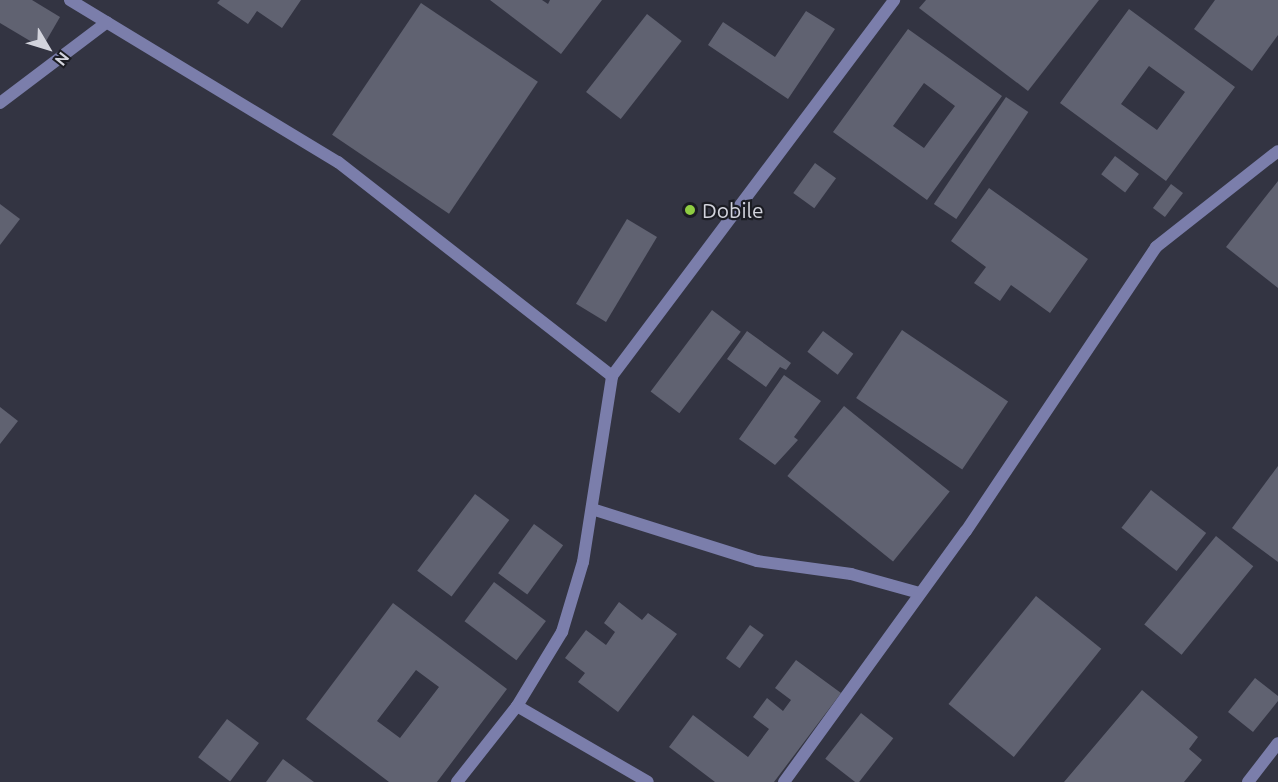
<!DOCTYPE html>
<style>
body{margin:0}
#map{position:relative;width:1278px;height:782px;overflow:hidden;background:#333442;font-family:Ubuntu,sans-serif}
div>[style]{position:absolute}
.building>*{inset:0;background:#606271;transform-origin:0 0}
.street>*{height:12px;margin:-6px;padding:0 6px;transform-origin:6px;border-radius:6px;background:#7b7eab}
.dots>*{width:16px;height:16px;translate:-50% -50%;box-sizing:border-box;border:3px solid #1b1c23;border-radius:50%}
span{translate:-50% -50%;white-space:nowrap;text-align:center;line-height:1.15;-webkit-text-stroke:4.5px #1b1c23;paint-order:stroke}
.poi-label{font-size:21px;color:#d3d4dd}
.left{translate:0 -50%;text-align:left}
.north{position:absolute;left:18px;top:18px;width:60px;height:60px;-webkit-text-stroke:4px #1b1c23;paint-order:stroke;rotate:128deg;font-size:16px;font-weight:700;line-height:24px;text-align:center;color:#d3d4dd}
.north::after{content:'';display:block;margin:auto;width:21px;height:27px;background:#d3d4dd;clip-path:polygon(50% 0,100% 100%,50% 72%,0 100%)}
</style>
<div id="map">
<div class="building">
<div style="clip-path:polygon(0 0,32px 0,60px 17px,42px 48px,0 23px)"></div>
<div style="clip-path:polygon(220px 0,301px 0,282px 28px,257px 11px,248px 24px,217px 3px)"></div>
<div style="clip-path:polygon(490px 0,542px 0,548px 4px,550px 0,602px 0,561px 54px)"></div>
<div style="clip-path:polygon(926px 0,1099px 0,1028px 91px,919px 8px)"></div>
<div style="clip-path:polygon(1215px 0,1278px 0,1278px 35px,1252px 71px,1194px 29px)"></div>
<div style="left:421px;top:3px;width:141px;height:159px;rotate:34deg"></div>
<div style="clip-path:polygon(evenodd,1129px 9px,1235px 87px,1166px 181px,1060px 103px,1129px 9px,1149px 66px,1185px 92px,1157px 130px,1121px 104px,1149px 66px)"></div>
<div style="clip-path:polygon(806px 11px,835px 29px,788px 99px,708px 45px,723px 22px,775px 57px)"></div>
<div style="left:647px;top:14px;width:44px;height:99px;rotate:38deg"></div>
<div style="clip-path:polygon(evenodd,908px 29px,1002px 96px,927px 200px,833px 132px,908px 29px,924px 83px,955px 106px,924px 148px,893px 126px,924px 83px)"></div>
<div style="left:1006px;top:97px;width:27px;height:129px;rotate:34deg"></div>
<div style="left:1115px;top:156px;width:30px;height:23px;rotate:37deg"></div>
<div style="left:815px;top:163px;width:26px;height:37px;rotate:36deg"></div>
<div style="clip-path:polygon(1278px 181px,1278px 288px,1226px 247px)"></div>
<div style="left:1171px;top:184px;width:15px;height:30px;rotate:37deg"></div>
<div style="clip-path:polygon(989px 188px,1088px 259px,1050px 313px,1011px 285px,1000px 301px,974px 283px,986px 267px,951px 241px)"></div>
<div style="clip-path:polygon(0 204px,20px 219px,0 245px)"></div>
<div style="left:627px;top:219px;width:35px;height:99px;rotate:31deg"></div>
<div style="left:712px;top:310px;width:36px;height:102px;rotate:37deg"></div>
<div style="left:902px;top:330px;width:128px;height:82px;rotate:34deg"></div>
<div style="clip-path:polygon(747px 331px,791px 363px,786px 370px,780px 367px,766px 387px,727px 359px)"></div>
<div style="left:823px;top:331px;width:38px;height:26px;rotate:37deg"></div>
<div style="clip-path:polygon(784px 375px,821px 401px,794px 437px,798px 440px,775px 465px,739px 439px)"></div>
<div style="left:844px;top:406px;width:136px;height:90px;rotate:39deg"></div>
<div style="clip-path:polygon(0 407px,18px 421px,0 444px)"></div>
<div style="clip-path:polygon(1278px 466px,1278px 562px,1232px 528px)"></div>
<div style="left:1151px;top:490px;width:70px;height:48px;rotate:38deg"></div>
<div style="left:475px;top:494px;width:43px;height:96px;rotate:37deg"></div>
<div style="left:534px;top:524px;width:36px;height:61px;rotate:36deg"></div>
<div style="left:1216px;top:536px;width:48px;height:114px;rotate:39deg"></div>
<div style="left:494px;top:582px;width:65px;height:49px;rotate:37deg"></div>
<div style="left:1036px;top:596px;width:84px;height:139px;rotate:39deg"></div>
<div style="clip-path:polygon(619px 602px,642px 620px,648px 613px,677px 634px,618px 712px,578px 682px,585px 673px,565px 658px,586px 630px,606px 645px,615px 632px,604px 623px)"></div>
<div style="clip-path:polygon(evenodd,393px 603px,507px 689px,437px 782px,389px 782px,306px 719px,393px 603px,416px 670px,439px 687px,400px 738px,377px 721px,416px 670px)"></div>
<div style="left:750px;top:625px;width:17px;height:41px;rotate:36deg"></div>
<div style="clip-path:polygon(796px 660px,841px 693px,774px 782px,715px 782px,669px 747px,693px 715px,748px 757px,769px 729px,753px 717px,767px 698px,783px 711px,791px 700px,775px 688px)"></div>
<div style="clip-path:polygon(1255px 678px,1278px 696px,1278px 701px,1253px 732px,1228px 712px)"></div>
<div style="clip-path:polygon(1142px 690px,1198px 737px,1189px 749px,1202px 760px,1184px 782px,1064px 782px)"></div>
<div style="left:861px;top:713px;width:41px;height:58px;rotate:38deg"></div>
<div style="left:227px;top:719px;width:40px;height:48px;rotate:37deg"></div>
<div style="clip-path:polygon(283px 759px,314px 782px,266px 782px)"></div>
</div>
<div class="street">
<div style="left:70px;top:0;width:313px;rotate:31.2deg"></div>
<div style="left:338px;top:162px;width:348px;rotate:38deg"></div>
<div style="left:0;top:103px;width:134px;rotate:-37.1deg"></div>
<div style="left:592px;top:509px;width:173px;rotate:17.5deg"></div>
<div style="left:757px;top:561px;width:95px;rotate:7.9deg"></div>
<div style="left:851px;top:574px;width:71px;rotate:15.6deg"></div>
<div style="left:517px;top:706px;width:151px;rotate:30.1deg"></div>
<div style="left:457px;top:782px;width:97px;rotate:-51.7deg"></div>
<div style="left:517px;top:706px;width:87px;rotate:-58.7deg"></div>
<div style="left:562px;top:632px;width:73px;rotate:-73.3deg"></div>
<div style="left:583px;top:562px;width:188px;rotate:-81.1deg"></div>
<div style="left:612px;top:376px;width:470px;rotate:-53.1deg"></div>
<div style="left:784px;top:782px;width:310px;rotate:-54.1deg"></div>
<div style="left:966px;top:531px;width:342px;rotate:-56.2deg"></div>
<div style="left:1156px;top:247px;width:155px;rotate:-38.2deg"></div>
<div style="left:1248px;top:782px;width:49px;rotate:-52.4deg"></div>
</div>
<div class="dots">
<div style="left:690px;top:210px;background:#8fcd42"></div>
</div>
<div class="poi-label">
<span class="left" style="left:702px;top:210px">Dobile</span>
</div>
<div class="north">N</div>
</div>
